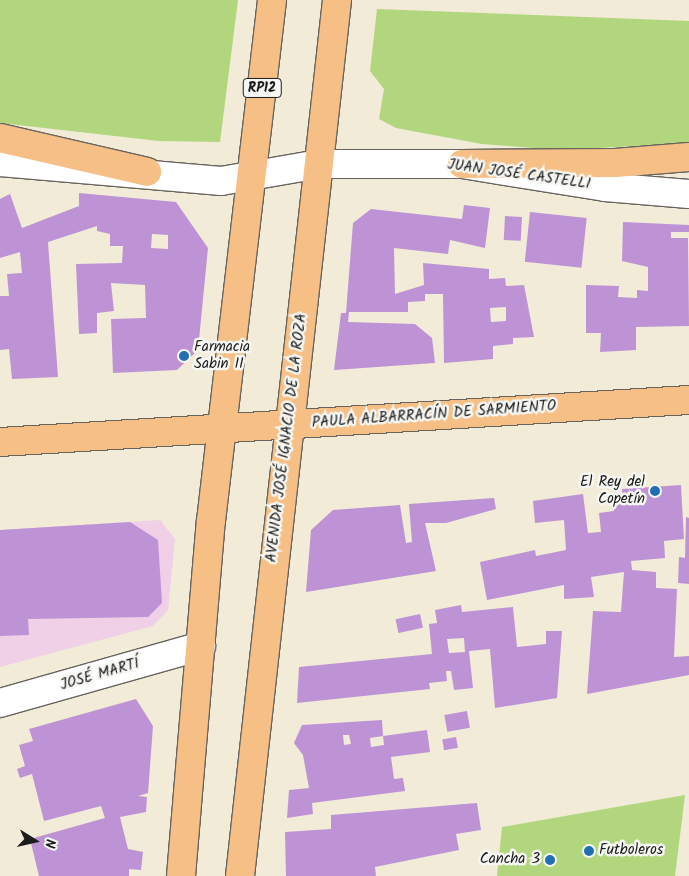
<!DOCTYPE html>
<meta charset="utf-8">
<style>
body{margin:0}
#map{position:relative;width:689px;height:876px;overflow:hidden;background:#f1ebd8;font-family:Kalam,sans-serif}
div>[style]{position:absolute}
.built>*{inset:0;background:#efd0e6}
.green>*{inset:0;background:#b2d67e}
.building>*{inset:0;background:#bd93d5;transform-origin:0 0}
.roads{filter:drop-shadow(1px 0 #67645e) drop-shadow(-1px 0 #67645e) drop-shadow(0 1px #67645e) drop-shadow(0 -1px #67645e)}
.minor>*{height:28px;margin:-14px;padding:0 14px;transform-origin:14px;border-radius:14px;background:#fff}
.major>*{height:28px;margin:-14px;padding:0 14px;transform-origin:14px;border-radius:14px;background:#f5bf86}
.highway>*{height:28px;margin:-14px;padding:0 14px;transform-origin:14px;border-radius:14px;background:#f5bf86}
.dots>*{width:14px;height:14px;translate:-50% -50%;box-sizing:border-box;border:2px solid #f6f6f2;border-radius:50%}
span{translate:-50% -50%;white-space:nowrap;text-align:center;line-height:1.15;-webkit-text-stroke:5px #f6f6f2;paint-order:stroke}
.shield-label span{padding:1px 4px;background:#f6f6f2;border:1px solid;border-radius:4px;-webkit-text-stroke-width:0}
.shield-label{font-size:14px;color:#1c1c1c;font-weight:700}
.street-label{font-size:15px;color:#1c1c1c}
.poi-label{font-size:15px;color:#1c1c1c}
.left{translate:0 -50%;text-align:left}
.right{translate:-100% -50%;text-align:right}
.north{position:absolute;left:10px;top:816px;width:50px;height:50px;-webkit-text-stroke:4px #f6f6f2;paint-order:stroke;rotate:100deg;font-size:14px;font-weight:700;line-height:20px;text-align:center;color:#1c1c1c}
.north::after{content:'';display:block;margin:auto;width:18px;height:22px;background:#1c1c1c;clip-path:polygon(50% 0,100% 100%,50% 72%,0 100%)}
</style>
<div id="map">
<div class="built">
<div style="clip-path:polygon(160px 520px,175px 539px,168px 610px,153px 626px,0 667px,0 530px)"></div>
</div>
<div class="green">
<div style="clip-path:polygon(0 0,238px 0,220px 142px,159px 141px,0 123px)"></div>
<div style="clip-path:polygon(377px 9px,689px 21px,689px 143px,560px 150px,482px 144px,396px 128px,379px 119px,384px 89px,370px 71px)"></div>
<div style="clip-path:polygon(685px 795px,675px 876px,497px 876px,502px 827px)"></div>
</div>
<div class="building">
<div style="clip-path:polygon(evenodd,79px 193px,176px 202px,208px 248px,198px 350px,177px 370px,113px 373px,111px 319px,146px 318px,145px 285px,111px 283px,114px 311px,97px 313px,97px 333px,79px 334px,76px 264px,122px 263px,123px 246px,110px 246px,110px 234px,97px 231px,97px 226px,48px 242px,58px 377px,12px 379px,9px 349px,0 350px,0 296px,9px 296px,7px 274px,22px 273px,20px 252px,0 258px,0 199px,10px 194px,22px 228px,79px 206px,79px 193px,152px 234px,168px 235px,168px 249px,151px 248px,152px 234px)"></div>
<div style="clip-path:polygon(evenodd,464px 205px,490px 208px,485px 248px,450px 240px,448px 254px,394px 248px,395px 294px,424px 285px,423px 263px,489px 269px,489px 279px,505px 278px,506px 286px,524px 285px,534px 337px,513px 338px,513px 344px,493px 346px,493px 359px,444px 363px,443px 294px,425px 294px,425px 301px,408px 302px,408px 312px,349px 312px,348px 322px,415px 324px,432px 338px,435px 363px,334px 370px,341px 313px,346px 313px,353px 223px,371px 209px,462px 219px,464px 205px,506px 307px,506px 321px,491px 322px,490px 308px,506px 307px)"></div>
<div style="left:530px;top:212px;width:57px;height:50px;rotate:6deg"></div>
<div style="left:505px;top:216px;width:17px;height:24px;rotate:3deg"></div>
<div style="clip-path:polygon(623px 222px,689px 225px,689px 232px,671px 232px,671px 238px,688px 238px,689px 326px,636px 327px,636px 350px,600px 352px,601px 333px,586px 333px,586px 285px,619px 286px,618px 297px,637px 298px,637px 290px,648px 291px,648px 267px,622px 261px)"></div>
<div style="clip-path:polygon(681px 485px,684px 539px,664px 541px,665px 558px,631px 561px,632px 570px,656px 572px,656px 588px,677px 589px,674px 657px,689px 656px,689px 675px,587px 694px,593px 611px,621px 612px,624px 572px,591px 577px,594px 597px,564px 599px,564px 585px,487px 600px,480px 562px,535px 550px,536px 556px,566px 550px,564px 520px,535px 523px,533px 501px,583px 494px,588px 533px,601px 532px,599px 513px,614px 511px,613px 500px,623px 499px,622px 489px)"></div>
<div style="clip-path:polygon(494px 498px,496px 509px,446px 523px,425px 523px,436px 571px,306px 592px,311px 530px,333px 510px,400px 505px,406px 543px,412px 542px,409px 504px)"></div>
<div style="clip-path:polygon(686px 517px,689px 518px,689px 584px,678px 583px,679px 557px,685px 558px)"></div>
<div style="clip-path:polygon(130px 522px,158px 540px,162px 603px,148px 617px,28px 619px,29px 635px,0 636px,0 530px)"></div>
<div style="clip-path:polygon(evenodd,461px 605px,462px 612px,513px 607px,517px 647px,546px 644px,546px 631px,562px 631px,557px 698px,495px 708px,490px 649px,469px 651px,473px 688px,454px 690px,451px 671px,446px 671px,447px 681px,429px 683px,430px 689px,297px 703px,299px 667px,432px 654px,429px 624px,437px 623px,435px 610px,461px 605px,464px 638px,465px 652px,449px 653px,447px 639px,464px 638px)"></div>
<div style="left:420px;top:614px;width:14px;height:25px;rotate:78deg"></div>
<div style="clip-path:polygon(136px 699px,153px 726px,148px 793px,138px 796px,147px 797px,146px 812px,120px 817px,128px 849px,143px 852px,141px 870px,129px 869px,129px 876px,39px 876px,30px 839px,105px 818px,101px 806px,44px 821px,32px 774px,20px 778px,17px 769px,25px 766px,19px 745px,33px 741px,29px 729px)"></div>
<div style="left:467px;top:711px;width:17px;height:23px;rotate:80deg"></div>
<div style="clip-path:polygon(evenodd,382px 720px,383px 736px,370px 738px,371px 747px,384px 745px,383px 736px,427px 730px,430px 752px,391px 757px,394px 779px,403px 778px,405px 791px,312px 803px,313px 814px,287px 818px,289px 790px,309px 788px,303px 755px,294px 743px,302px 725px,382px 720px,343px 735px,349px 735px,351px 744px,344px 745px,343px 735px)"></div>
<div style="left:456px;top:737px;width:11px;height:14px;rotate:80deg"></div>
<div style="clip-path:polygon(477px 803px,481px 830px,456px 834px,459px 850px,375px 867px,376px 876px,286px 876px,285px 832px,331px 829px,331px 815px)"></div>
</div>
<div class="roads">
<div class="minor">
<div style="left:0;top:162px;width:222px;rotate:4.9deg"></div>
<div style="left:221px;top:181px;width:99px;rotate:-9.8deg"></div>
<div style="left:319px;top:164px;width:143px"></div>
<div style="left:462px;top:164px;width:145px;rotate:9.1deg"></div>
<div style="left:605px;top:187px;width:84px;rotate:4.8deg"></div>
<div style="left:0;top:703px;width:209px;rotate:-15.8deg"></div>
</div>
<div class="major">
<div style="left:0;top:442px;width:690px;rotate:-3.49deg"></div>
<div style="left:181px;top:876px;width:356px;rotate:-85.2deg"></div>
<div style="left:211px;top:521px;width:525px;rotate:-83.32deg"></div>
<div style="left:240px;top:876px;width:881px;rotate:-83.68deg"></div>
</div>
<div class="highway">
<div style="left:0;top:138px;width:151px;rotate:13deg"></div>
<div style="left:462px;top:164px;width:153px;rotate:-0.4deg"></div>
<div style="left:615px;top:163px;width:74px;rotate:-4.6deg"></div>
</div>
</div>
<div class="dots">
<div style="left:184px;top:356px;background:#1f6fb2"></div>
<div style="left:655px;top:491px;background:#1f6fb2"></div>
<div style="left:589px;top:851px;background:#1f6fb2"></div>
<div style="left:550px;top:860px;background:#1f6fb2"></div>
</div>
<div class="shield-label">
<span style="left:262px;top:88px">RP12</span>
</div>
<div class="street-label">
<span style="left:519px;top:175px;rotate:8deg">JUAN JOSÉ CASTELLI</span>
<span style="left:434px;top:415px;rotate:-4deg">PAULA ALBARRACÍN DE SARMIENTO</span>
<span style="left:287px;top:438px;rotate:-83deg">AVENIDA JOSÉ IGNACIO DE LA ROZA</span>
<span style="left:100px;top:675px;rotate:-16deg">JOSÉ MARTÍ</span>
</div>
<div class="poi-label">
<span class="left" style="left:194px;top:356px">Farmacia<br>Sabin II</span>
<span class="right" style="left:645px;top:491px">El Rey del<br>Copetín</span>
<span class="left" style="left:599px;top:851px">Futboleros</span>
<span class="right" style="left:540px;top:860px">Cancha 3</span>
</div>
<div class="north">N</div>
</div>
